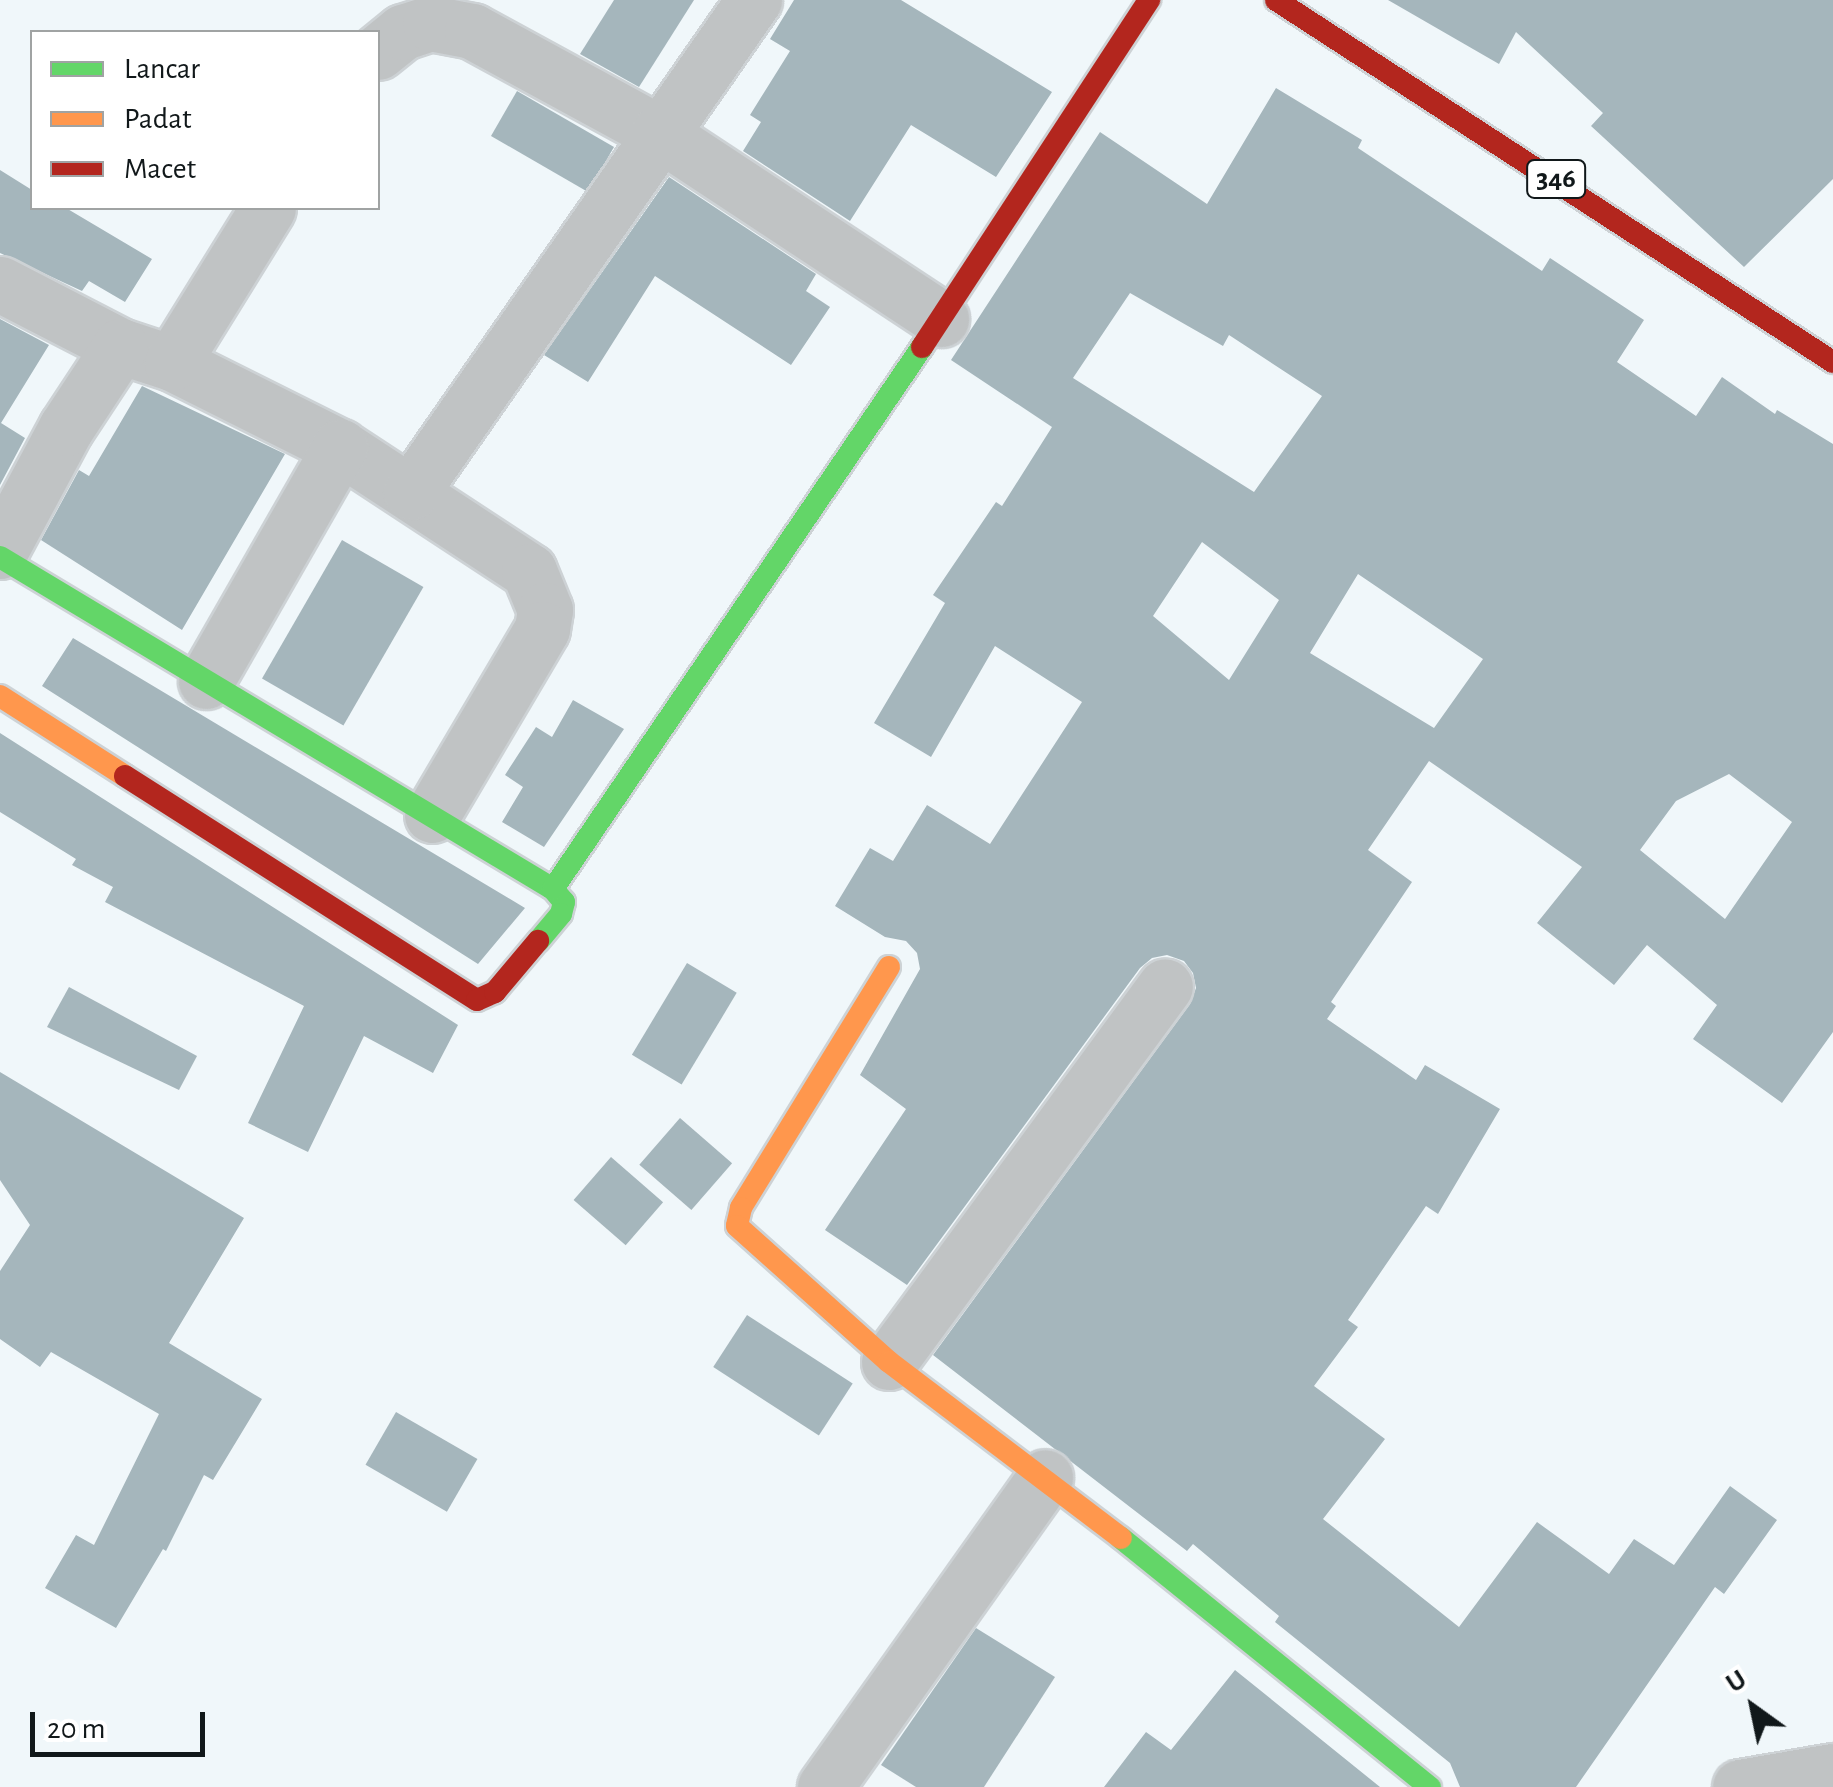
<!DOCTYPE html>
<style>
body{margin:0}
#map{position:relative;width:1833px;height:1787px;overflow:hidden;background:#f0f7fa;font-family:"Alegreya Sans",sans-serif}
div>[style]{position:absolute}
.building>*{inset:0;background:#a5b6bc;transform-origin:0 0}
.roads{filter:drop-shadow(2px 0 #cdd2d5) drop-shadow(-2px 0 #cdd2d5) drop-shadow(0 2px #cdd2d5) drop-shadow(0 -2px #cdd2d5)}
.street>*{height:55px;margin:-27.5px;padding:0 27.5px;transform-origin:27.5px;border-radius:27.5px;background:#c0c3c4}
.fast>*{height:22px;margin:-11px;padding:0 11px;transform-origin:11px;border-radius:11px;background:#63d668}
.slow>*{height:22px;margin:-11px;padding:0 11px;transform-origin:11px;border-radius:11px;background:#ff974d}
.jam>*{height:22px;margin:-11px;padding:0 11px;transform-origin:11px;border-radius:11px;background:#b3261e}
span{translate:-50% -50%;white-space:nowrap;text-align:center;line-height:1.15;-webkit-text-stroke:10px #fff;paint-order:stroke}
.shield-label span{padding:2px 8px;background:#fff;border:2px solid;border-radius:8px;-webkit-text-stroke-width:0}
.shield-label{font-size:28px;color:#11181a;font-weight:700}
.legend{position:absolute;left:30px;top:30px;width:350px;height:180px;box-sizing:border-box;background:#fff;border:2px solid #a0a3a3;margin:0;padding:12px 18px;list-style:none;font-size:30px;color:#11181a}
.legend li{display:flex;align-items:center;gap:20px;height:50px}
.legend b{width:50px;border:2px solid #a0a3a3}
.north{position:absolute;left:1703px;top:1657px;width:100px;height:100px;-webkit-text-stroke:8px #fff;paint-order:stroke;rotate:327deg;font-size:28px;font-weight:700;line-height:40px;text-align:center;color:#11181a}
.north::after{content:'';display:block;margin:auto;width:35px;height:45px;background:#11181a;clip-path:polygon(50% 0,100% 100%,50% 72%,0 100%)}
.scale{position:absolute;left:30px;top:1712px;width:175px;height:45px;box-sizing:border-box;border:5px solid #11181a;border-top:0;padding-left:12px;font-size:30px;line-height:35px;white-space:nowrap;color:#11181a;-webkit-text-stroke:8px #fff;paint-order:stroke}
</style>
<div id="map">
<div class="building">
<div style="clip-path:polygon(614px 0,694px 0,639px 87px,580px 54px)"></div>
<div style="clip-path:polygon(794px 0,901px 0,1052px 92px,996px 177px,911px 125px,850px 221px,743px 151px,761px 122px,750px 115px,790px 51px,770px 39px)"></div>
<div style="clip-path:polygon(1388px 0,1833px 0,1833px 179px,1744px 267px,1591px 126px,1603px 113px,1516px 32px,1499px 64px)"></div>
<div style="clip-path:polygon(evenodd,1276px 88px,1362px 140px,1358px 148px,1542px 271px,1550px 258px,1644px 320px,1617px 362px,1696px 416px,1722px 377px,1775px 414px,1777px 410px,1833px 444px,1833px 1032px,1782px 1103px,1693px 1039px,1717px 1005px,1647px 945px,1614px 985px,1537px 923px,1582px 867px,1429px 761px,1368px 850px,1412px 882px,1331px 1002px,1336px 1006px,1327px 1019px,1416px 1080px,1425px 1065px,1500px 1109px,1438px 1214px,1426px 1206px,1348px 1320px,1358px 1327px,1314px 1386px,1385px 1439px,1323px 1519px,1459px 1627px,1537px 1522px,1609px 1574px,1634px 1539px,1674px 1565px,1730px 1486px,1777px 1520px,1724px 1594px,1715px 1587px,1576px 1787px,1460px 1787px,1450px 1763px,1275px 1622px,1279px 1616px,1193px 1544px,1187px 1551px,933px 1355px,1190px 1004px,1196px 988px,1193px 973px,1184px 961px,1167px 955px,1152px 958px,1140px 968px,907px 1285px,825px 1230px,906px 1109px,860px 1075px,920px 969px,917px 953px,906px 941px,885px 937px,835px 906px,870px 848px,893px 861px,927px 805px,990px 844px,1082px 702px,995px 646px,931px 757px,874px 723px,945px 603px,933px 595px,996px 502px,1002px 506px,1052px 427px,951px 360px,1100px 132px,1207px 204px,1276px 88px,1130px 293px,1223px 346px,1229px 335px,1322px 396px,1254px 492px,1073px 378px,1130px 293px,1276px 88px,1202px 542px,1279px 600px,1229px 680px,1153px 616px,1202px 542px,1276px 88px,1358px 574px,1483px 659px,1434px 728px,1310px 653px,1358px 574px,1276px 88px,1729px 774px,1792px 822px,1725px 919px,1640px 850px,1676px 801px,1729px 774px)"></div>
<div style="left:517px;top:91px;width:112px;height:52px;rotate:30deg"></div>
<div style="clip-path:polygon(0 170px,32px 190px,32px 208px,66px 208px,152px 259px,125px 302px,89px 281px,82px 291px,0 253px)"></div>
<div style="clip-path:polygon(669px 177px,816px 274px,806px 291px,830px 307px,791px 365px,655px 276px,588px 382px,544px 355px)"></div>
<div style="clip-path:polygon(0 319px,49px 345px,1px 423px,25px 438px,0 485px)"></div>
<div style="clip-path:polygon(142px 386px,285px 454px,182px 630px,41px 540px,79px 470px,89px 476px)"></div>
<div style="left:342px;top:540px;width:94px;height:160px;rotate:30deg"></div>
<div style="clip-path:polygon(73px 638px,190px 708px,525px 908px,478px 964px,42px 686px)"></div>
<div style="clip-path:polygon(573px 700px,624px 729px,544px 847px,502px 822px,523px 787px,505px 775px,536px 727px,552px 737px)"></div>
<div style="clip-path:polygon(0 733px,458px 1025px,433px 1073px,364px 1036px,308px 1152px,248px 1123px,304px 1006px,105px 902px,113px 887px,72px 865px,76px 859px,0 812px)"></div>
<div style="left:687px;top:963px;width:58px;height:107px;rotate:31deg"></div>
<div style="clip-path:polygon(69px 987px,197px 1056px,179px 1090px,47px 1027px)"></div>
<div style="clip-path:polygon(0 1072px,244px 1218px,169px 1343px,262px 1399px,213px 1480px,204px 1475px,166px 1551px,163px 1549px,116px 1628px,45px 1588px,76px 1535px,94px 1545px,159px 1414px,51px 1352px,40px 1367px,0 1339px,0 1271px,30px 1225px,0 1180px)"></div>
<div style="left:680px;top:1118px;width:69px;height:62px;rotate:41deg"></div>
<div style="left:611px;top:1157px;width:69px;height:57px;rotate:41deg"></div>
<div style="left:747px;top:1315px;width:126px;height:62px;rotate:33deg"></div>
<div style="left:396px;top:1412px;width:94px;height:61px;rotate:30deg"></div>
<div style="clip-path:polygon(976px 1628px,1055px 1677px,984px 1787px,916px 1787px,881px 1765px)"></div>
<div style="clip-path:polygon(1235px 1670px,1380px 1787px,1104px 1787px,1146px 1732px,1171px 1750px)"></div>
</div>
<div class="roads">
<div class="street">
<div style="left:378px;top:52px;width:32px;rotate:-39deg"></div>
<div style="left:403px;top:32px;width:28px;rotate:-18deg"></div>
<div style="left:430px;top:23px;width:43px;rotate:10.8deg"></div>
<div style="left:472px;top:31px;width:213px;rotate:28.6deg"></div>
<div style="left:659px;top:133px;width:338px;rotate:33.4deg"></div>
<div style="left:0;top:284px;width:135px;rotate:27.3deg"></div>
<div style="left:120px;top:346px;width:55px;rotate:18.1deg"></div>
<div style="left:172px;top:363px;width:188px;rotate:26.6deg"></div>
<div style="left:340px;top:447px;width:226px;rotate:33.3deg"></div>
<div style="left:529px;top:571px;width:42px;rotate:67.7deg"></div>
<div style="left:545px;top:610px;width:19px;rotate:99deg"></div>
<div style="left:542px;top:629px;width:216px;rotate:120.6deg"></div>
<div style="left:172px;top:363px;width:182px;rotate:-58.2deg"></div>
<div style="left:411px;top:492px;width:600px;rotate:-55.12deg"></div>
<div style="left:0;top:551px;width:140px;rotate:-61.8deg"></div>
<div style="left:66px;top:428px;width:98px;rotate:-56.6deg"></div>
<div style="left:206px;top:681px;width:270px;rotate:-60.2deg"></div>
<div style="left:889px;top:1362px;width:466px;rotate:-53.7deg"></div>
<div style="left:825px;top:1787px;width:380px;rotate:-54.6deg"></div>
<div style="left:1740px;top:1787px;width:94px;rotate:-9.8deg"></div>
</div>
<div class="fast">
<div style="left:0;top:557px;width:645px;rotate:30.98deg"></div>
<div style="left:553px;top:889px;width:17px;rotate:50deg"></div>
<div style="left:564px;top:902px;width:12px;rotate:104deg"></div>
<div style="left:561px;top:914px;width:35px;rotate:130deg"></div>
<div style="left:553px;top:889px;width:656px;rotate:-55.75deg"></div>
<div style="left:1121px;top:1538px;width:397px;rotate:38.9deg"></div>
</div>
<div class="slow">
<div style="left:0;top:696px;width:148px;rotate:32.6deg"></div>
<div style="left:889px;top:967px;width:283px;rotate:121.6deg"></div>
<div style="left:741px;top:1208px;width:18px;rotate:103deg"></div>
<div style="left:737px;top:1226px;width:204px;rotate:41.8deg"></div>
<div style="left:889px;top:1362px;width:291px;rotate:37.2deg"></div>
</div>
<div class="jam">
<div style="left:1276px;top:0;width:664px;rotate:33.02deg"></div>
<div style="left:922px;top:347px;width:415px;rotate:-56.8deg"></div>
<div style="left:125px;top:776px;width:417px;rotate:32.5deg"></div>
<div style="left:477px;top:1000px;width:20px;rotate:-24deg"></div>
<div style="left:495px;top:992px;width:67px;rotate:-49.9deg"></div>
</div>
</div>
<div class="shield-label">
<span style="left:1556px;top:179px">346</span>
</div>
<ul class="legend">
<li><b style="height:12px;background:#63d668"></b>Lancar</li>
<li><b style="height:12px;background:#ff974d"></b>Padat</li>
<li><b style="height:12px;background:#b3261e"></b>Macet</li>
</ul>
<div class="north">U</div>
<div class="scale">20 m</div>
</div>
